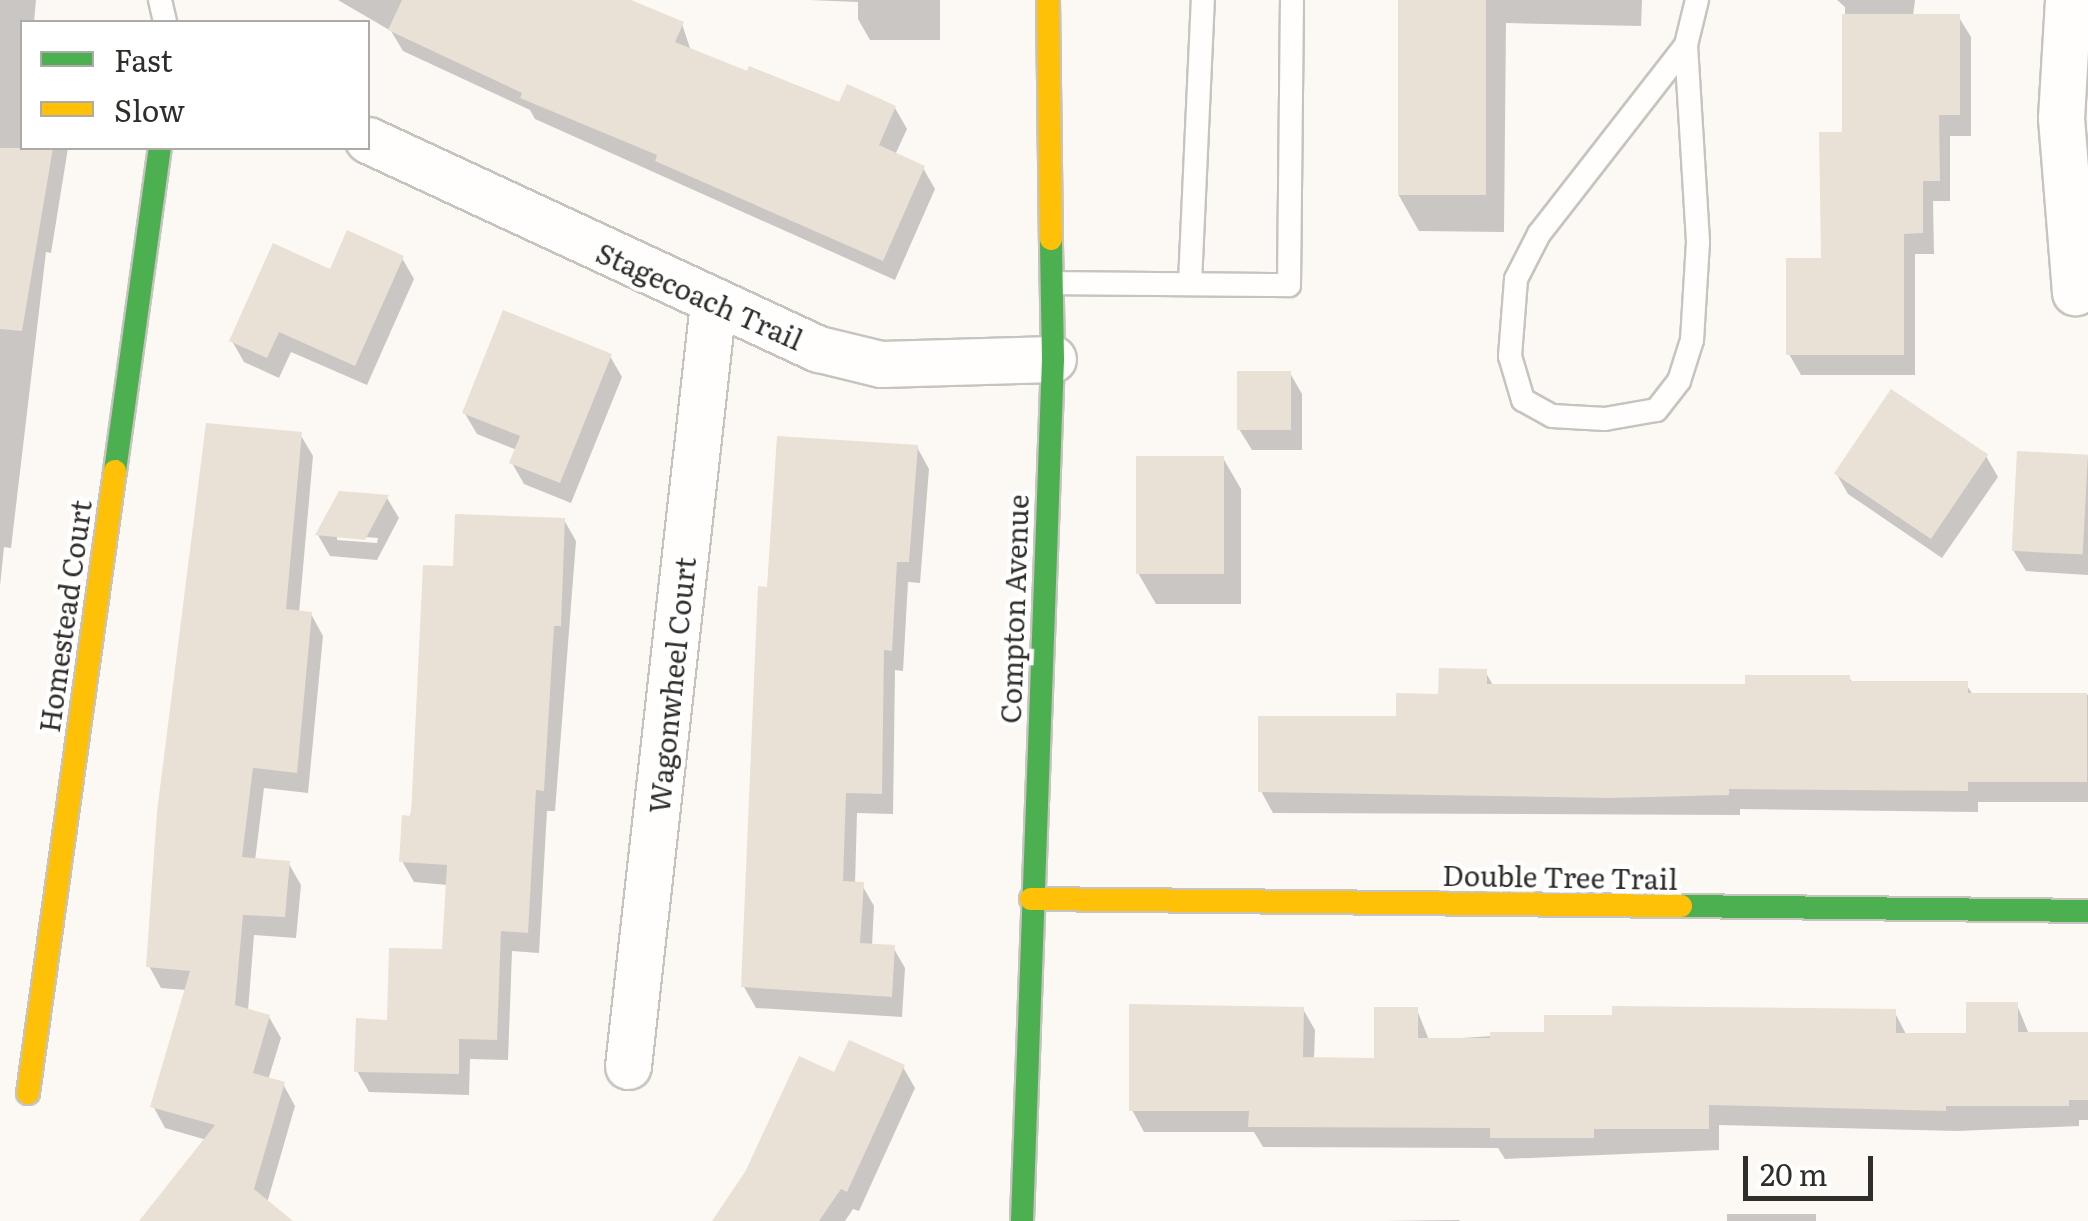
<!DOCTYPE html>
<style>
body{margin:0}
#map{position:relative;width:2088px;height:1221px;overflow:hidden;background:#fcf8f4;font-family:Literata,serif}
div>[style]{position:absolute}
.shadow>*{inset:0;background:#0003;transform-origin:0 0}
.building>*{inset:0;background:#e9e0d6;transform-origin:0 0}
.roads{filter:drop-shadow(2px 0 #c7c4c0) drop-shadow(-2px 0 #c7c4c0) drop-shadow(0 2px #c7c4c0) drop-shadow(0 -2px #c7c4c0)}
.lane>*{height:22px;margin:-11px;padding:0 11px;transform-origin:11px;border-radius:11px;background:#fffefd}
.street>*{height:45px;margin:-22.5px;padding:0 22.5px;transform-origin:22.5px;border-radius:22.5px;background:#fffefd}
.fast>*{height:22px;margin:-11px;padding:0 11px;transform-origin:11px;border-radius:11px;background:#4caf50}
.slow>*{height:22px;margin:-11px;padding:0 11px;transform-origin:11px;border-radius:11px;background:#ffc107}
span{translate:-50% -50%;white-space:nowrap;text-align:center;line-height:1.15;-webkit-text-stroke:9px #fff;paint-order:stroke}
.street-label{font-size:28px;color:#302e2a}
.legend{position:absolute;left:20px;top:20px;width:350px;height:130px;box-sizing:border-box;background:#fff;border:2px solid #acabaa;margin:0;padding:12px 18px;list-style:none;font-size:30px;color:#302e2a}
.legend li{display:flex;align-items:center;gap:20px;height:50px}
.legend b{width:50px;border:2px solid #acabaa}
.scale{position:absolute;left:1743px;top:1156px;width:130px;height:45px;box-sizing:border-box;border:5px solid #302e2a;border-top:0;padding-left:12px;font-size:30px;line-height:35px;white-space:nowrap;color:#302e2a;-webkit-text-stroke:8px #fff;paint-order:stroke}
</style>
<div id="map">
<div class="shadow">
<div style="clip-path:polygon(0 0,36px 0,34px 22px,22px 22px,22px 148px,68px 148px,51px 253px,46px 252px,11px 548px,4px 547px,0 586px)"></div>
<div style="clip-path:polygon(338px 0,625px 0,682px 24px,691px 51px,841px 105px,895px 108px,907px 129px,895px 155px,923px 168px,935px 189px,895px 280px,535px 119px,530px 110px,403px 51px,391px 31px)"></div>
<div style="clip-path:polygon(809px 0,940px 0,940px 40px,870px 40px,858px 19px,858px 2px)"></div>
<div style="clip-path:polygon(1401px 0,1642px 0,1641px 26px,1506px 23px,1504px 232px,1419px 231px,1398px 194px)"></div>
<div style="clip-path:polygon(1837px 0,1915px 0,1913px 16px,1958px 16px,1971px 37px,1971px 136px,1950px 136px,1950px 201px,1933px 201px,1934px 254px,1915px 254px,1915px 375px,1801px 375px,1789px 354px,1823px 260px,1845px 134px,1845px 7px)"></div>
<div style="clip-path:polygon(402px 258px,414px 279px,367px 385px,291px 352px,279px 378px,244px 362px,232px 341px,331px 272px)"></div>
<div style="clip-path:polygon(610px 356px,622px 377px,571px 503px,524px 484px,512px 463px,517px 450px,477px 434px,464px 412px)"></div>
<div style="clip-path:polygon(1290px 373px,1302px 394px,1302px 450px,1252px 450px,1239px 429px)"></div>
<div style="clip-path:polygon(300px 434px,313px 456px,299px 613px,311px 614px,323px 636px,308px 793px,264px 788px,255px 861px,289px 864px,301px 885px,296px 938px,254px 935px,248px 1011px,269px 1017px,281px 1038px,268px 1080px,283px 1084px,295px 1106px,267px 1203px,289px 1221px,142px 1221px,207px 1140px,165px 1128px,153px 1106px,187px 990px,161px 988px,149px 966px)"></div>
<div style="clip-path:polygon(917px 447px,929px 469px,920px 583px,908px 582px,903px 671px,895px 670px,893px 814px,857px 813px,855px 884px,862px 885px,874px 906px,872px 946px,893px 947px,905px 968px,902px 1017px,756px 1008px,744px 987px,770px 589px)"></div>
<div style="clip-path:polygon(1986px 456px,1998px 477px,1942px 558px,1848px 494px,1836px 473px)"></div>
<div style="clip-path:polygon(2088px 457px,2088px 575px,2026px 571px,2013px 550px)"></div>
<div style="clip-path:polygon(1223px 458px,1241px 489px,1241px 604px,1156px 604px,1138px 573px)"></div>
<div style="clip-path:polygon(evenodd,387px 498px,399px 518px,377px 560px,330px 556px,318px 535px,387px 498px,337px 535px,378px 538px,377px 543px,337px 540px,337px 535px)"></div>
<div style="clip-path:polygon(564px 520px,576px 541px,555px 811px,547px 811px,539px 953px,512px 951px,508px 1060px,470px 1059px,469px 1095px,369px 1092px,357px 1071px,445px 952px,448px 885px,414px 882px,402px 861px,456px 569px)"></div>
<div style="clip-path:polygon(1485px 671px,1494px 687px,1747px 687px,1849px 677px,1853px 684px,1966px 684px,1973px 695px,2088px 695px,2088px 802px,1978px 802px,1978px 812px,1740px 809px,1740px 815px,1273px 813px,1261px 791px)"></div>
<div style="clip-path:polygon(2017px 1005px,2029px 1034px,2088px 1034px,2088px 1120px,2079px 1120px,2079px 1126px,1957px 1131px,1719px 1125px,1719px 1150px,1505px 1159px,1498px 1148px,1263px 1147px,1254px 1132px,1144px 1132px,1132px 1110px,1303px 1009px,1315px 1030px,1314px 1060px,1377px 1061px,1417px 1010px,1429px 1040px,1894px 1011px,1907px 1036px,1968px 1036px)"></div>
<div style="clip-path:polygon(903px 1067px,915px 1088px,859px 1211px,853px 1209px,845px 1221px,715px 1221px,747px 1173px,835px 1076px)"></div>
<div style="left:1727px;top:1214px;width:89px;height:7px"></div>
<div style="clip-path:polygon(1459px 1220px,1460px 1221px,1384px 1221px)"></div>
</div>
<div class="building">
<div style="clip-path:polygon(402px 0,631px 0,684px 22px,675px 42px,747px 71px,749px 66px,839px 102px,847px 84px,896px 106px,879px 145px,925px 166px,883px 261px,655px 161px,657px 155px,520px 98px,522px 93px,388px 30px)"></div>
<div style="left:1398px;top:0;width:88px;height:195px"></div>
<div style="clip-path:polygon(1842px 14px,1960px 14px,1960px 115px,1939px 115px,1940px 181px,1923px 181px,1923px 233px,1904px 234px,1904px 355px,1786px 355px,1786px 258px,1821px 258px,1819px 132px,1842px 132px)"></div>
<div style="clip-path:polygon(0 148px,53px 148px,22px 331px,0 329px)"></div>
<div style="clip-path:polygon(347px 230px,404px 256px,355px 366px,279px 332px,267px 358px,229px 341px,273px 243px,330px 269px)"></div>
<div style="clip-path:polygon(503px 310px,612px 354px,560px 483px,509px 463px,520px 436px,462px 413px)"></div>
<div style="left:1237px;top:371px;width:54px;height:59px"></div>
<div style="left:1891px;top:389px;width:117px;height:102px;rotate:34deg"></div>
<div style="clip-path:polygon(206px 423px,302px 432px,286px 609px,312px 612px,297px 773px,253px 768px,242px 857px,290px 861px,285px 917px,243px 915px,235px 1005px,270px 1015px,253px 1073px,285px 1082px,254px 1189px,293px 1221px,139px 1221px,215px 1125px,150px 1107px,190px 971px,146px 967px,157px 812px)"></div>
<div style="clip-path:polygon(777px 436px,918px 445px,909px 562px,897px 562px,892px 651px,884px 650px,882px 794px,846px 793px,843px 881px,864px 882px,860px 943px,895px 945px,892px 997px,741px 987px,758px 586px,767px 587px)"></div>
<div style="left:2017px;top:451px;width:71px;height:100px;rotate:3deg"></div>
<div style="left:1136px;top:456px;width:88px;height:118px"></div>
<div style="clip-path:polygon(339px 491px,389px 495px,365px 540px,315px 535px)"></div>
<div style="clip-path:polygon(455px 514px,565px 518px,561px 626px,554px 626px,544px 791px,536px 790px,528px 933px,501px 931px,497px 1040px,459px 1039px,459px 1074px,354px 1072px,356px 1018px,387px 1020px,389px 948px,442px 949px,447px 865px,399px 862px,402px 815px,411px 816px,423px 565px,453px 566px)"></div>
<div style="clip-path:polygon(1439px 668px,1487px 669px,1487px 684px,1745px 684px,1745px 675px,1850px 675px,1850px 681px,1968px 681px,1968px 693px,2087px 693px,2087px 782px,1968px 782px,1968px 791px,1729px 789px,1729px 795px,1609px 798px,1258px 792px,1258px 716px,1396px 716px,1396px 693px,1438px 694px)"></div>
<div style="clip-path:polygon(1966px 1002px,2018px 1002px,2018px 1032px,2088px 1032px,2088px 1100px,2069px 1100px,2069px 1106px,1946px 1106px,1946px 1111px,1709px 1105px,1709px 1129px,1594px 1129px,1594px 1138px,1490px 1138px,1490px 1128px,1248px 1127px,1249px 1111px,1129px 1111px,1129px 1004px,1304px 1007px,1303px 1057px,1374px 1058px,1374px 1007px,1418px 1007px,1418px 1038px,1490px 1038px,1490px 1032px,1544px 1032px,1544px 1015px,1612px 1015px,1612px 1006px,1896px 1009px,1896px 1033px,1966px 1033px)"></div>
<div style="clip-path:polygon(849px 1040px,905px 1065px,847px 1192px,841px 1189px,819px 1221px,712px 1221px,745px 1172px,799px 1056px,834px 1072px)"></div>
</div>
<div class="roads">
<div class="lane">
<div style="left:160px;top:0;width:23px;rotate:77deg"></div>
<div style="left:1686px;top:45px;width:197px;rotate:86.5deg"></div>
<div style="left:1698px;top:242px;width:98px;rotate:93.5deg"></div>
<div style="left:1692px;top:340px;width:43px;rotate:107.6deg"></div>
<div style="left:1679px;top:381px;width:37px;rotate:128deg"></div>
<div style="left:1656px;top:410px;width:52px;rotate:170deg"></div>
<div style="left:1605px;top:419px;width:53px;rotate:-176.8deg"></div>
<div style="left:1552px;top:416px;width:33px;rotate:-151deg"></div>
<div style="left:1523px;top:400px;width:46px;rotate:-106.5deg"></div>
<div style="left:1510px;top:356px;width:77px;rotate:-85.5deg"></div>
<div style="left:1516px;top:279px;width:51px;rotate:-62.9deg"></div>
<div style="left:1539px;top:234px;width:239px;rotate:-52.1deg"></div>
<div style="left:1686px;top:45px;width:46px;rotate:-76.3deg"></div>
<div style="left:1053px;top:283px;width:236px;rotate:0.5deg"></div>
<div style="left:1289px;top:285px;width:285px;rotate:-89.4deg"></div>
<div style="left:1190px;top:283px;width:283px;rotate:-87.4deg"></div>
</div>
<div class="street">
<div style="left:2068px;top:0;width:118px;rotate:93.4deg"></div>
<div style="left:2061px;top:118px;width:175px;rotate:85.4deg"></div>
<div style="left:368px;top:140px;width:497px;rotate:24.9deg"></div>
<div style="left:819px;top:349px;width:64px;rotate:13.6deg"></div>
<div style="left:881px;top:364px;width:172px;rotate:-1.7deg"></div>
<div style="left:628px;top:1066px;width:768px;rotate:-83.64deg"></div>
</div>
<div class="fast">
<div style="left:115px;top:471px;width:326px;rotate:-82.1deg"></div>
<div style="left:1681px;top:906px;width:407px;rotate:0.7deg"></div>
<div style="left:1022px;top:1221px;width:863px;rotate:-87.94deg"></div>
<div style="left:1053px;top:359px;width:120px;rotate:-91deg"></div>
</div>
<div class="slow">
<div style="left:1048px;top:0;width:239px;rotate:89.3deg"></div>
<div style="left:1031px;top:899px;width:650px;rotate:0.62deg"></div>
<div style="left:28px;top:1093px;width:628px;rotate:-82.04deg"></div>
</div>
</div>
<div class="street-label">
<span style="left:700px;top:295px;rotate:24deg">Stagecoach Trail</span>
<span style="left:1013px;top:609px;rotate:-88deg">Compton Avenue</span>
<span style="left:64px;top:616px;rotate:-82deg">Homestead Court</span>
<span style="left:671px;top:685px;rotate:-84deg">Wagonwheel Court</span>
<span style="left:1560px;top:876px;rotate:1deg">Double Tree Trail</span>
</div>
<ul class="legend">
<li><b style="height:12px;background:#4caf50"></b>Fast</li>
<li><b style="height:12px;background:#ffc107"></b>Slow</li>
</ul>
<div class="scale">20 m</div>
</div>
